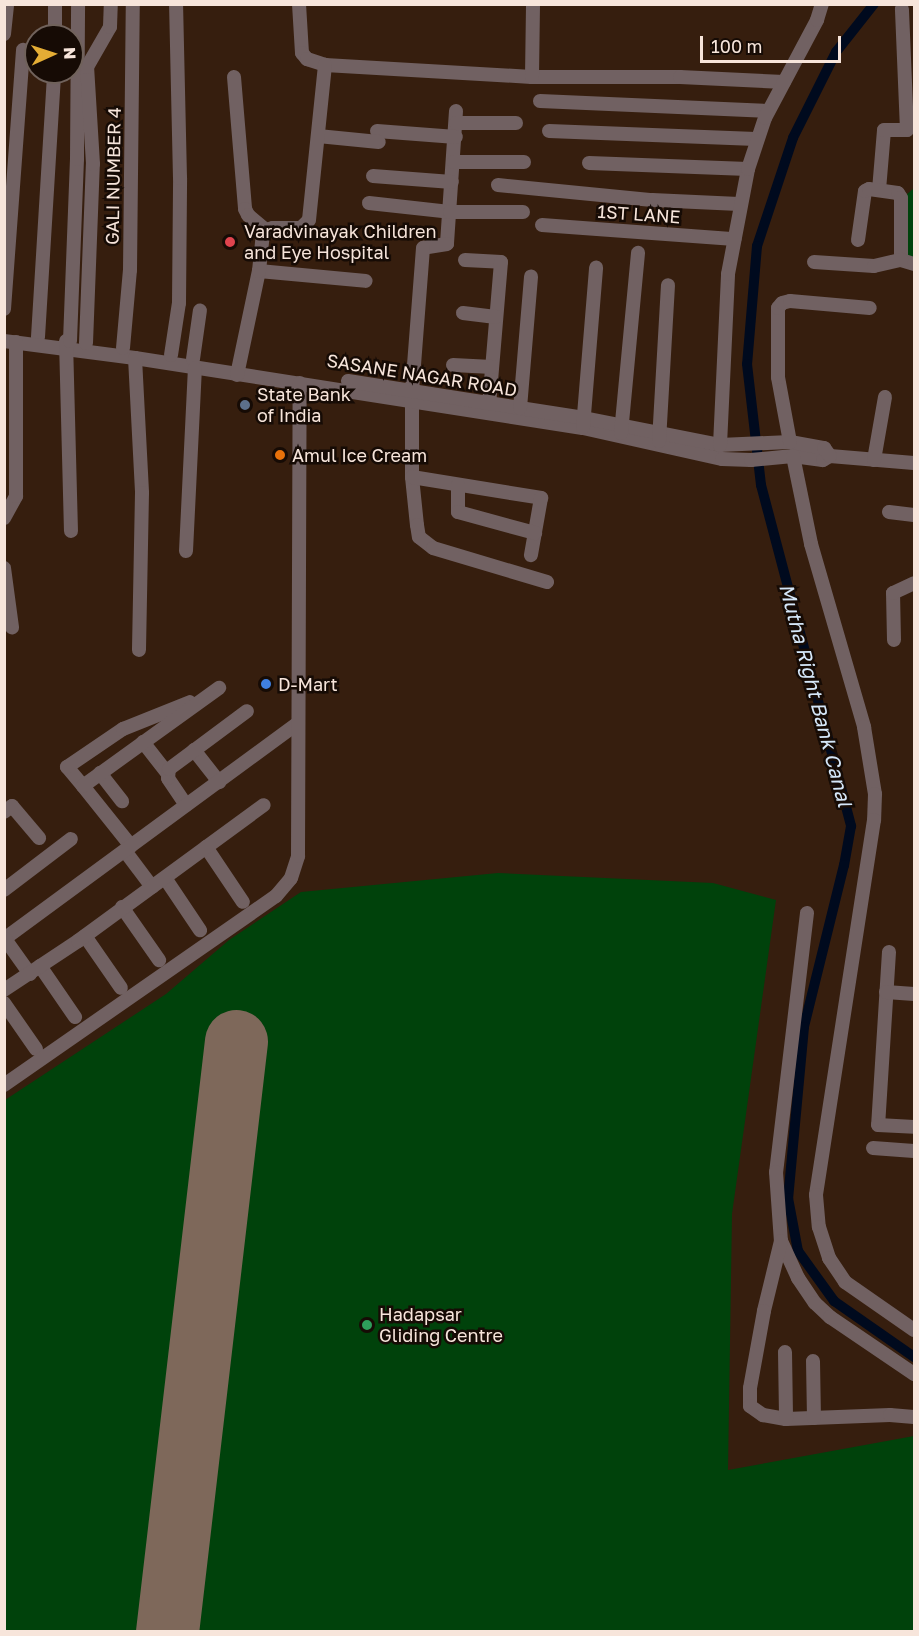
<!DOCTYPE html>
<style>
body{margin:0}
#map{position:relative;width:919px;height:1636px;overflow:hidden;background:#361e0e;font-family:"Golos Text",sans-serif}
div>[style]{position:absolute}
.green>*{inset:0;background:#00420b}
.canal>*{height:10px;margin:-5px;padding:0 5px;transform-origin:5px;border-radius:5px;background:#000a1e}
.runway>*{height:63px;margin:-31.5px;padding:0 31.5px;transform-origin:31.5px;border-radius:31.5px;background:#7e685a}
.minor>*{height:14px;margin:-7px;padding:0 7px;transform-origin:7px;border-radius:7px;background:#716162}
.dots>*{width:16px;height:16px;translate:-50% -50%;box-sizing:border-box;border:3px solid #160b05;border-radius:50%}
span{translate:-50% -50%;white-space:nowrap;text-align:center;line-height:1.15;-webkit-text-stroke:5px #160b05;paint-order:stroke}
.street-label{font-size:18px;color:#f7e5db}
.poi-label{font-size:18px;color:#f7e5db}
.left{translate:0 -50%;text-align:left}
.water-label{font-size:20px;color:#d5e7f9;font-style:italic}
.frame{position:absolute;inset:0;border:6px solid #f7e5db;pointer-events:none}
.north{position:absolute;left:24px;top:24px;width:60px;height:60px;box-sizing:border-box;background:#160b05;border:2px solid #70625b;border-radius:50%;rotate:87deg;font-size:16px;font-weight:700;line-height:24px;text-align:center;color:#f7e5db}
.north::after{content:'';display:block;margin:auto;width:21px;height:27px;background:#e4ad35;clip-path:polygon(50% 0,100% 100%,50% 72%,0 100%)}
.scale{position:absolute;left:700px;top:36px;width:141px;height:27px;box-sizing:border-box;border:3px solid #f7e5db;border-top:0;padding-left:8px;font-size:18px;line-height:21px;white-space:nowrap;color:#f7e5db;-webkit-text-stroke:4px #160b05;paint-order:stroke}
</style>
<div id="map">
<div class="green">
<div style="clip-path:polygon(914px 188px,914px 258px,908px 257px,905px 196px)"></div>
<div style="clip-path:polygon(498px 873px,713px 883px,776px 900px,732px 1214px,728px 1470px,914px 1436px,914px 1631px,5px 1631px,5px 1100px,166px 994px,229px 940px,301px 892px)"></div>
</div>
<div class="canal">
<div style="left:874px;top:4px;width:61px;rotate:128.4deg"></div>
<div style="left:836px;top:52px;width:96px;rotate:116.6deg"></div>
<div style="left:793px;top:138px;width:114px;rotate:108.4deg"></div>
<div style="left:757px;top:246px;width:118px;rotate:94.8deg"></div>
<div style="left:747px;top:364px;width:122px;rotate:83.4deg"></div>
<div style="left:761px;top:485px;width:353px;rotate:75.2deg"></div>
<div style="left:851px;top:826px;width:40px;rotate:100deg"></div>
<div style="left:844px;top:865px;width:167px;rotate:103.9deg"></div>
<div style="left:804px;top:1027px;width:172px;rotate:95.3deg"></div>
<div style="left:788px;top:1198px;width:54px;rotate:79.3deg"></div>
<div style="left:798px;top:1251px;width:62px;rotate:54.2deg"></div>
<div style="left:834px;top:1301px;width:98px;rotate:35deg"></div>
</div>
<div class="runway">
<div style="left:167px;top:1632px;width:595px;rotate:-83.34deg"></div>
</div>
<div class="minor">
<div style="left:55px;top:4px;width:32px;rotate:90deg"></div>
<div style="left:299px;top:4px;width:49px;rotate:86.5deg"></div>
<div style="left:302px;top:53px;width:8px;rotate:50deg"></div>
<div style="left:307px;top:59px;width:19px;rotate:18deg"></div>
<div style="left:325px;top:65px;width:207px;rotate:3.3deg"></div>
<div style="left:532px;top:77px;width:148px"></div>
<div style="left:680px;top:77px;width:104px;rotate:2.8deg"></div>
<div style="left:4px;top:34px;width:30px;rotate:-84deg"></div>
<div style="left:234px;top:77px;width:132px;rotate:85.2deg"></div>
<div style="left:245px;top:209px;width:7px;rotate:63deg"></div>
<div style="left:248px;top:215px;width:23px;rotate:40deg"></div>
<div style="left:532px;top:77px;width:73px;rotate:-89.2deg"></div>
<div style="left:540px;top:101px;width:228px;rotate:2.5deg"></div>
<div style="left:456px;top:111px;width:133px;rotate:93.9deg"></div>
<div style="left:447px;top:244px;width:24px;rotate:171deg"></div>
<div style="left:423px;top:248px;width:143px;rotate:94.4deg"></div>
<div style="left:412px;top:391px;width:86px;rotate:90deg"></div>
<div style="left:412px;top:477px;width:48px;rotate:84.1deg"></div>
<div style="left:417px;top:525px;width:12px;rotate:81deg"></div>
<div style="left:419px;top:537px;width:18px;rotate:38deg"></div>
<div style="left:433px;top:548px;width:119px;rotate:16.6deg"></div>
<div style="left:456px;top:123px;width:60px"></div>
<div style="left:377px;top:131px;width:79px;rotate:4.3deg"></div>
<div style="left:549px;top:131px;width:207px;rotate:2.2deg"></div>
<div style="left:318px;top:136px;width:61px;rotate:5.6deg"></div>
<div style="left:454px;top:162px;width:70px"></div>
<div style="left:589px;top:163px;width:159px;rotate:2.2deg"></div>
<div style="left:373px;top:176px;width:79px;rotate:4.3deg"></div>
<div style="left:498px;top:185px;width:155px;rotate:5.6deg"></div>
<div style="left:652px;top:200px;width:87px;rotate:2.6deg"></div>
<div style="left:879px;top:190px;width:60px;rotate:-85.2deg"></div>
<div style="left:884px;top:130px;width:23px"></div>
<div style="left:907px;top:130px;width:121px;rotate:-92.4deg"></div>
<div style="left:369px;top:203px;width:81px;rotate:6.3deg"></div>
<div style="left:450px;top:212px;width:73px"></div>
<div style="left:542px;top:225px;width:193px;rotate:4.2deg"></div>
<div style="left:858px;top:240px;width:49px;rotate:-81.9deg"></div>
<div style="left:865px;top:191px;width:4px;rotate:-27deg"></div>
<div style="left:869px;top:189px;width:29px;rotate:8deg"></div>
<div style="left:898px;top:193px;width:6px;rotate:59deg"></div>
<div style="left:901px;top:198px;width:62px;rotate:90deg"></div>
<div style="left:901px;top:260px;width:14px;rotate:17deg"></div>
<div style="left:465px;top:260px;width:36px;rotate:3deg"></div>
<div style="left:501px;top:262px;width:143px;rotate:94.8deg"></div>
<div style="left:814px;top:262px;width:60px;rotate:3.8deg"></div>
<div style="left:874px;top:266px;width:28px;rotate:-13deg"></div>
<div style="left:259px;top:271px;width:107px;rotate:5.3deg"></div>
<div style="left:4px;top:309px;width:260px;rotate:-85.8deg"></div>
<div style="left:463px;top:313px;width:33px;rotate:7deg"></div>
<div style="left:38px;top:337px;width:265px;rotate:-86.5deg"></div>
<div style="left:4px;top:341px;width:132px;rotate:7.4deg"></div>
<div style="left:135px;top:358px;width:453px;rotate:8.9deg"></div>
<div style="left:583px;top:428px;width:142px;rotate:12.6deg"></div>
<div style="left:722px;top:459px;width:29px;rotate:2deg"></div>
<div style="left:751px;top:460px;width:42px;rotate:-5.4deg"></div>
<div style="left:793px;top:456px;width:30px;rotate:8deg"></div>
<div style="left:823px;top:460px;width:8px;rotate:-30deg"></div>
<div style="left:830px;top:456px;width:84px;rotate:4.8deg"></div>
<div style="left:66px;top:341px;width:190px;rotate:88.5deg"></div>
<div style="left:70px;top:341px;width:182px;rotate:-87.8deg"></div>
<div style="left:77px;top:159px;width:155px;rotate:-89.6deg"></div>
<div style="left:86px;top:343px;width:179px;rotate:-87.8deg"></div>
<div style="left:93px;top:164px;width:97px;rotate:-93.5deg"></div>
<div style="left:87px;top:67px;width:46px;rotate:-60.1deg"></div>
<div style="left:110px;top:27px;width:23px;rotate:-88deg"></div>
<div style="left:123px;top:348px;width:78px;rotate:-84.9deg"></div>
<div style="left:130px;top:270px;width:266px;rotate:-89.4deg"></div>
<div style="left:171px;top:355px;width:53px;rotate:-81.3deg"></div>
<div style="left:179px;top:303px;width:125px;rotate:-89.5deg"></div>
<div style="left:180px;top:178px;width:174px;rotate:-91.3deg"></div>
<div style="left:135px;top:358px;width:135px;rotate:87deg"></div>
<div style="left:142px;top:493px;width:157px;rotate:91.1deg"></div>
<div style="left:193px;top:359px;width:49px;rotate:-81.9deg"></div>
<div style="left:453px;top:365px;width:39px;rotate:3deg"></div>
<div style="left:237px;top:375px;width:106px;rotate:-78.1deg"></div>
<div style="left:259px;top:271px;width:36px;rotate:-84deg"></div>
<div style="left:263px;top:235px;width:6px;rotate:-59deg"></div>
<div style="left:266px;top:230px;width:7px;rotate:-16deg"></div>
<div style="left:273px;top:228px;width:28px"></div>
<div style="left:301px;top:228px;width:11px;rotate:-45deg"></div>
<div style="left:309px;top:220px;width:156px;rotate:-84.1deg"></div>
<div style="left:348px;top:381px;width:239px;rotate:8.9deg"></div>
<div style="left:584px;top:418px;width:139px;rotate:11.2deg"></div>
<div style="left:720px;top:445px;width:70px;rotate:-2.5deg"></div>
<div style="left:790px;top:442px;width:35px;rotate:10deg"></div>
<div style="left:824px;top:448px;width:10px;rotate:53deg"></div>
<div style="left:520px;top:408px;width:132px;rotate:-85.2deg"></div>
<div style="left:583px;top:427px;width:160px;rotate:-85.3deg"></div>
<div style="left:621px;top:433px;width:181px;rotate:-84.6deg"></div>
<div style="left:659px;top:441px;width:156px;rotate:-86.7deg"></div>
<div style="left:790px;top:442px;width:66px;rotate:-100.5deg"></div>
<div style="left:778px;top:377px;width:69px;rotate:-90deg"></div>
<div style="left:778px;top:308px;width:6px;rotate:-51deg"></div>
<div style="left:782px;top:303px;width:8px;rotate:-14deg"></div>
<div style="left:790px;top:301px;width:80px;rotate:5deg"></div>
<div style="left:720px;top:445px;width:171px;rotate:-87.3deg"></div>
<div style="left:728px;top:274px;width:107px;rotate:-79.2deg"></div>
<div style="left:748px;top:169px;width:54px;rotate:-71.6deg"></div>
<div style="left:765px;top:118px;width:111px;rotate:-62deg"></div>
<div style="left:817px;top:20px;width:17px;rotate:-73deg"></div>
<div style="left:793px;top:456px;width:90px;rotate:78.4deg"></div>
<div style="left:811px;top:544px;width:191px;rotate:73.8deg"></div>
<div style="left:864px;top:727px;width:68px;rotate:80.7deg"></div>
<div style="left:875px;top:794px;width:26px;rotate:92deg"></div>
<div style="left:874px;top:820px;width:379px;rotate:98.8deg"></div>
<div style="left:816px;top:1195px;width:32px;rotate:85deg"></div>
<div style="left:819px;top:1227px;width:33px;rotate:72deg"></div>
<div style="left:829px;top:1258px;width:29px;rotate:56deg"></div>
<div style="left:845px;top:1282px;width:84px;rotate:34.8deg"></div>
<div style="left:874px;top:460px;width:64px;rotate:-80.1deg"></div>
<div style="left:412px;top:477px;width:131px;rotate:9.2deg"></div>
<div style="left:541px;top:498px;width:58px;rotate:100deg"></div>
<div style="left:458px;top:485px;width:27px;rotate:90deg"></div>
<div style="left:458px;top:512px;width:80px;rotate:15.3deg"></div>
<div style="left:889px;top:512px;width:25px;rotate:7deg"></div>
<div style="left:4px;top:518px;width:25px;rotate:-61deg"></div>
<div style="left:16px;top:496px;width:154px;rotate:-90deg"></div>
<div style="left:186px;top:551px;width:183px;rotate:-87.2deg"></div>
<div style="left:4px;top:568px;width:60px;rotate:82.3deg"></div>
<div style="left:894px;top:640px;width:47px;rotate:-91.2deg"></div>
<div style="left:893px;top:593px;width:23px;rotate:-25deg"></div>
<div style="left:143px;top:742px;width:39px;rotate:52deg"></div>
<div style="left:194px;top:750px;width:41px;rotate:52deg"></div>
<div style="left:100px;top:773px;width:36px;rotate:52deg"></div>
<div style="left:83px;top:786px;width:25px;rotate:-130deg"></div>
<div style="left:67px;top:767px;width:68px;rotate:-34.2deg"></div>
<div style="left:123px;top:729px;width:72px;rotate:-21.9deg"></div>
<div style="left:186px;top:805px;width:32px;rotate:-124deg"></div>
<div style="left:168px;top:778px;width:9px;rotate:-84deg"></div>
<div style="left:169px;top:769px;width:97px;rotate:-36.6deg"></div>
<div style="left:4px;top:812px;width:10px;rotate:-37deg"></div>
<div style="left:12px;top:806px;width:42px;rotate:49.8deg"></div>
<div style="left:131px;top:846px;width:77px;rotate:-128.7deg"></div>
<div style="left:83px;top:786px;width:168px;rotate:-35.8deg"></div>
<div style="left:206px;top:847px;width:66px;rotate:56.1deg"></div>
<div style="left:125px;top:851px;width:45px;rotate:53.1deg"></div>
<div style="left:165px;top:878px;width:63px;rotate:56.1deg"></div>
<div style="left:4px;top:890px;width:84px;rotate:-37.3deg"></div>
<div style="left:122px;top:907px;width:65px;rotate:55.1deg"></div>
<div style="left:807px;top:913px;width:261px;rotate:96.8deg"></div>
<div style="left:776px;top:1172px;width:69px;rotate:85.9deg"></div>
<div style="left:781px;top:1241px;width:41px;rotate:65.3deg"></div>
<div style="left:798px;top:1278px;width:30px;rotate:56deg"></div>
<div style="left:815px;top:1303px;width:21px;rotate:43deg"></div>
<div style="left:830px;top:1317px;width:102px;rotate:34.2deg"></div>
<div style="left:85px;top:936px;width:63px;rotate:55.3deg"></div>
<div style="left:4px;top:939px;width:363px;rotate:-36.3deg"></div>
<div style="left:5px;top:939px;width:43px;rotate:54.5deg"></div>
<div style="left:889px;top:952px;width:173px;rotate:93.6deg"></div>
<div style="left:878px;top:1125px;width:36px;rotate:3deg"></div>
<div style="left:40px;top:966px;width:62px;rotate:55.5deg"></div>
<div style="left:4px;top:990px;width:89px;rotate:-33.5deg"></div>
<div style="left:78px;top:941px;width:230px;rotate:-36.2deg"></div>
<div style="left:886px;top:992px;width:28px;rotate:4deg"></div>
<div style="left:4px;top:1003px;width:56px;rotate:55.2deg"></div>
<div style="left:4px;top:1085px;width:331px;rotate:-34.8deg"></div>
<div style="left:276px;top:896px;width:23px;rotate:-50deg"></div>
<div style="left:291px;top:878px;width:23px;rotate:-72deg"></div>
<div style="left:298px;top:856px;width:473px;rotate:-89.8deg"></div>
<div style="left:873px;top:1148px;width:41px;rotate:4.2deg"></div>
<div style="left:781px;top:1241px;width:72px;rotate:103.7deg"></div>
<div style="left:764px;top:1311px;width:78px;rotate:100.3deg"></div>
<div style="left:750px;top:1388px;width:18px;rotate:90deg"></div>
<div style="left:750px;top:1406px;width:16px;rotate:35deg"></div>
<div style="left:763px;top:1415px;width:23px;rotate:10deg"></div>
<div style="left:786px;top:1419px;width:104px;rotate:-2.2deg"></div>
<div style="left:890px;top:1415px;width:24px;rotate:5deg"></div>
<div style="left:785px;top:1352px;width:67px;rotate:89.1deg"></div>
<div style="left:813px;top:1361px;width:57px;rotate:89deg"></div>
</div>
<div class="dots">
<div style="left:230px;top:242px;background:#e0444e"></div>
<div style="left:245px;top:405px;background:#5c6f8a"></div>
<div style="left:280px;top:455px;background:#e8710a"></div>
<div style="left:266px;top:684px;background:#3f7fe0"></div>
<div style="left:367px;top:1325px;background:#2e9e5b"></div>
</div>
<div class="street-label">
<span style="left:113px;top:176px;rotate:-89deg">GALI NUMBER 4</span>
<span style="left:639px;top:214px;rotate:4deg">1ST LANE</span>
<span style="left:422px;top:375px;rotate:9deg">SASANE NAGAR ROAD</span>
</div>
<div class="poi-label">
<span class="left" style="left:244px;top:242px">Varadvinayak Children<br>and Eye Hospital</span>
<span class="left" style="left:257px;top:405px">State Bank<br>of India</span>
<span class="left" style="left:292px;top:455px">Amul Ice Cream</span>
<span class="left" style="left:278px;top:684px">D-Mart</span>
<span class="left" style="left:379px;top:1325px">Hadapsar<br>Gliding Centre</span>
</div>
<div class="water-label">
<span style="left:816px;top:695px;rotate:75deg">Mutha Right Bank Canal</span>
</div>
<div class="frame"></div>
<div class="north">N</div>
<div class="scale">100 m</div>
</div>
